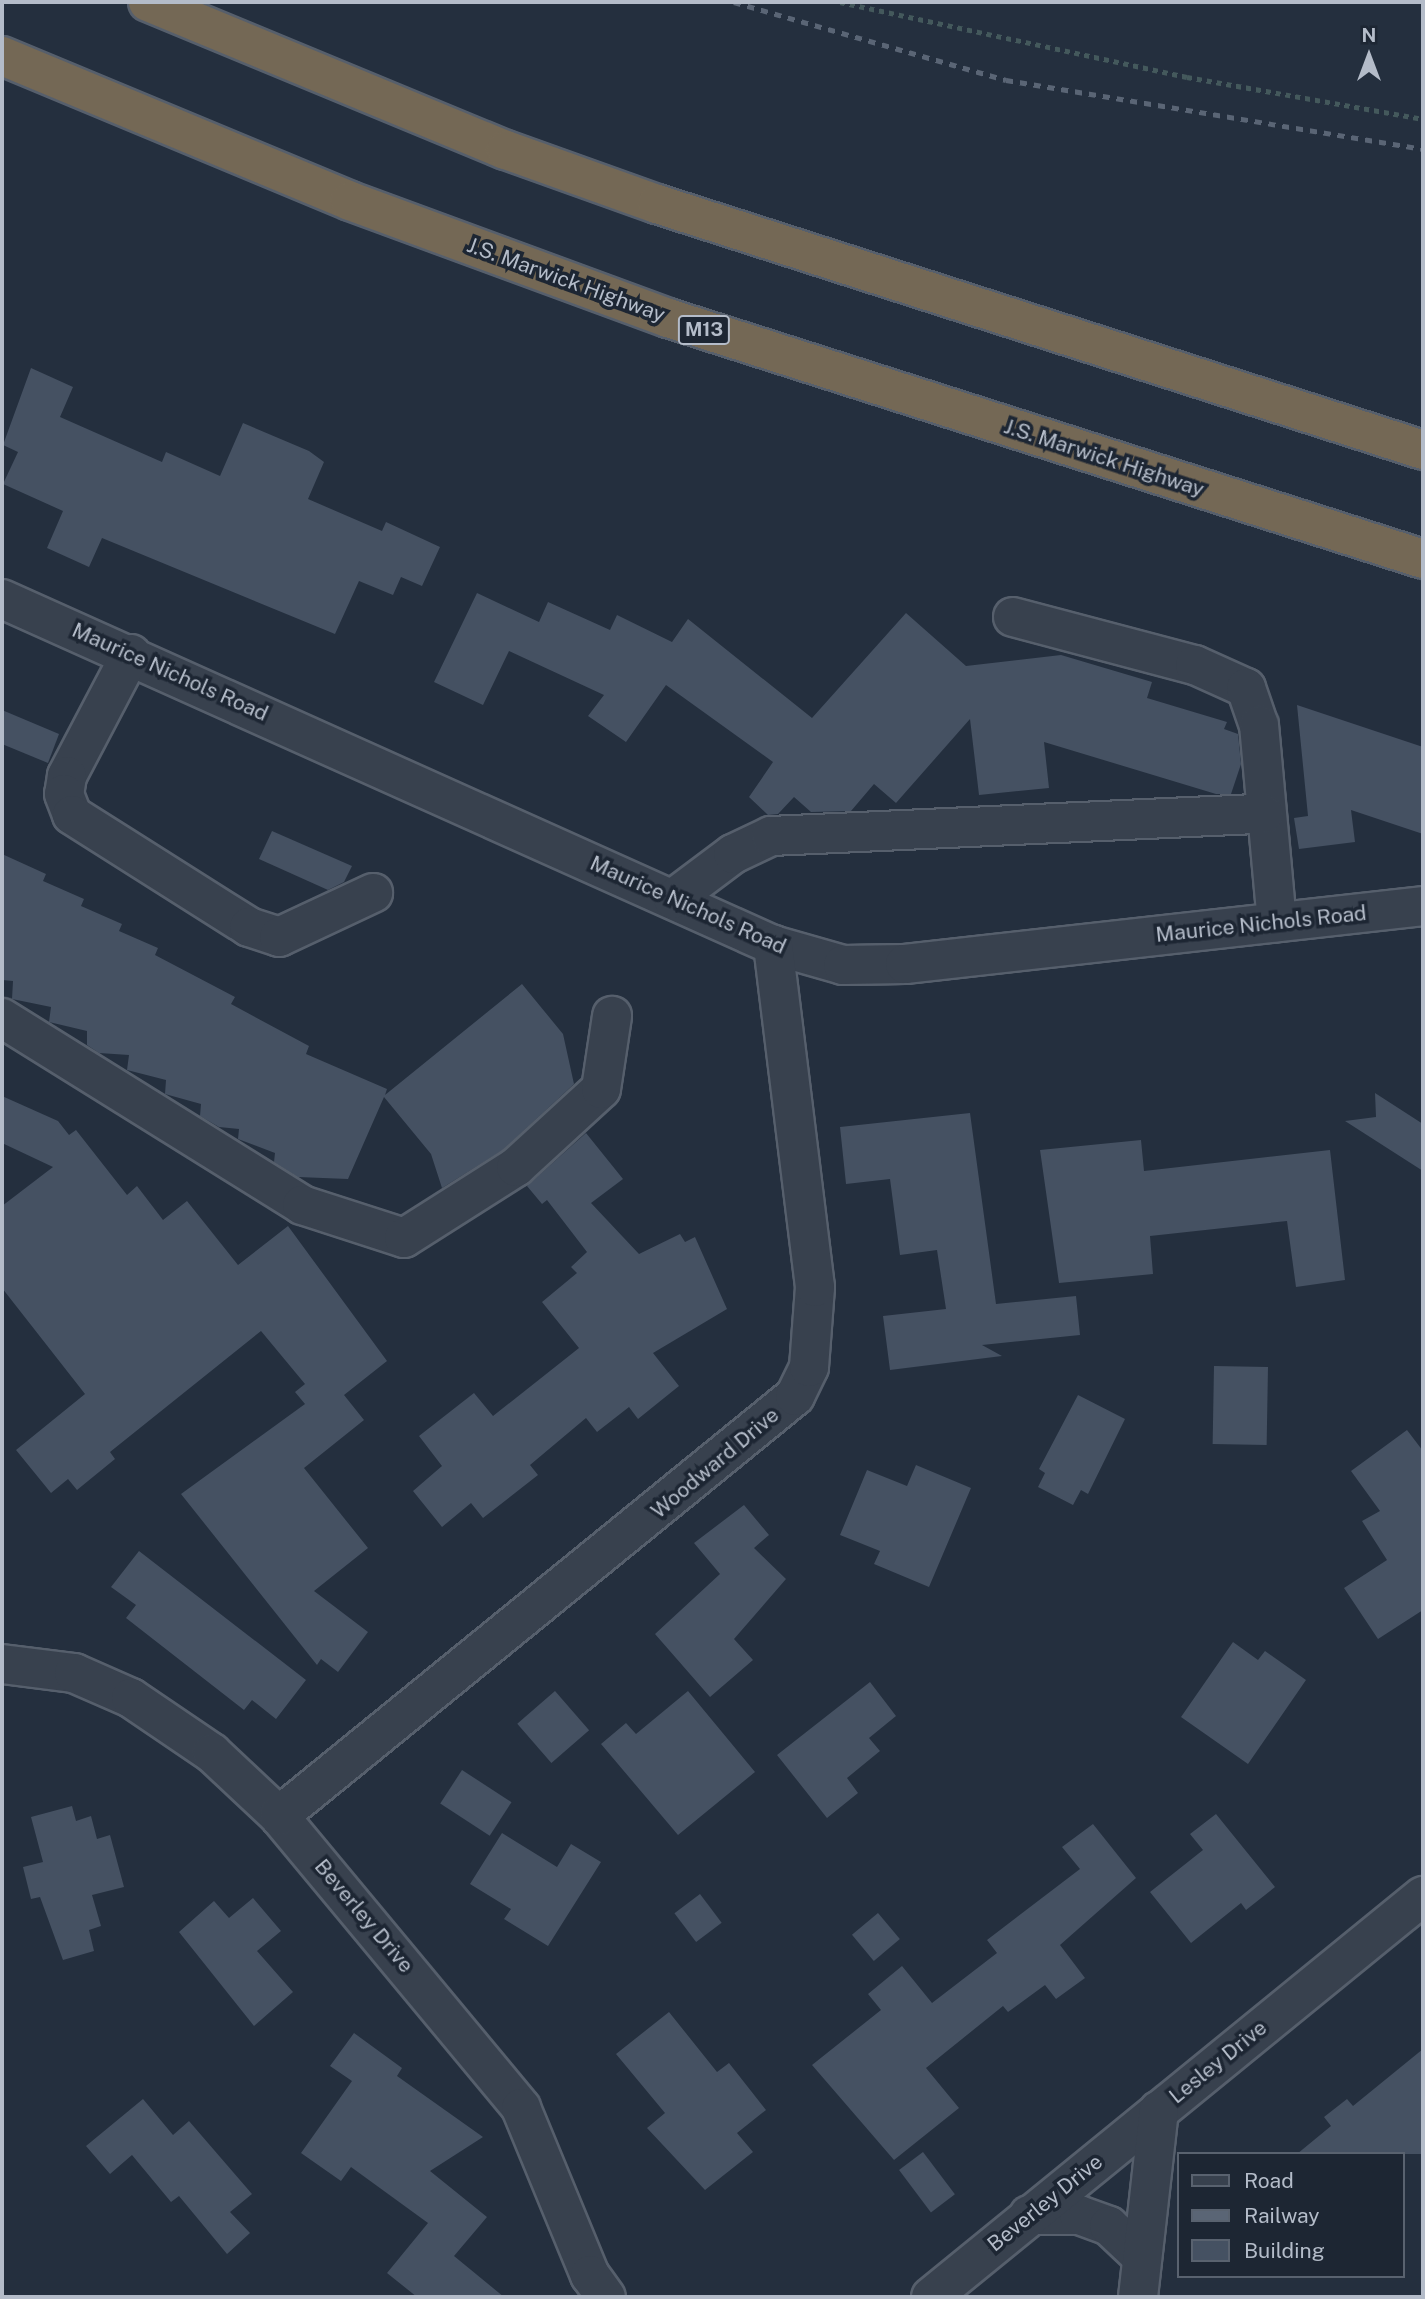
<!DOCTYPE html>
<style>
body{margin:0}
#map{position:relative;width:1425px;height:2299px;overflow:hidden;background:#242f3e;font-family:"Public Sans",sans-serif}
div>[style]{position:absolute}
.building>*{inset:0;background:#455162;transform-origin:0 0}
.path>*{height:4.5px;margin-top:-2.25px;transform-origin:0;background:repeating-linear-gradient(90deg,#44595c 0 5px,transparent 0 10px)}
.roads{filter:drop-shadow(2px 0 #565f6c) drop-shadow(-2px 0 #565f6c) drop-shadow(0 2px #565f6c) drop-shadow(0 -2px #565f6c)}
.minor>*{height:38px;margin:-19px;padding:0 19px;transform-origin:19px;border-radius:19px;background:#38414e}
.highway>*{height:38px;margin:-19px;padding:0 19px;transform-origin:19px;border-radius:19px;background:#746855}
.rail>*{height:5px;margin-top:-2.5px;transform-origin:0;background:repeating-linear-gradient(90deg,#5a6575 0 7px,transparent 0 14px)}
span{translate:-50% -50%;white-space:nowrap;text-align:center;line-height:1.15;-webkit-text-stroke:7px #1d2633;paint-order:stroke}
.shield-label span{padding:2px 5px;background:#1d2633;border:2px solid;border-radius:5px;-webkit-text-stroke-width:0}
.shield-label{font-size:19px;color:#b4bcc9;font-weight:700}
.street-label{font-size:21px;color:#b4bcc9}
.frame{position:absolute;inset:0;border:4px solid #b4bcc9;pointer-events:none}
.legend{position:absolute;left:1177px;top:2152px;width:228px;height:126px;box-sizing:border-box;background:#1d2633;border:2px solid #59626f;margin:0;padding:9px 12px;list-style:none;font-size:21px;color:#b4bcc9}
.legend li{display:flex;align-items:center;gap:14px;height:35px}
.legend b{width:35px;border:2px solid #59626f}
.north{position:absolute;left:1334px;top:21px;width:70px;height:70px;-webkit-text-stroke:5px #1d2633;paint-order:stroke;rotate:0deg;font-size:19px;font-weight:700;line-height:28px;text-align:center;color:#b4bcc9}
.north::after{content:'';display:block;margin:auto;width:24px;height:32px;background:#b4bcc9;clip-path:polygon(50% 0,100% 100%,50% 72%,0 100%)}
</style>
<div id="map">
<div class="building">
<div style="clip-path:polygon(31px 368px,73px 387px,60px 417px,162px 462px,166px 452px,220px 476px,243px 423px,309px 451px,324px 462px,308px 499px,382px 531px,386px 522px,440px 547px,422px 586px,401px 577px,393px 595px,359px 581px,335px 634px,102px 538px,89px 567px,47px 548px,63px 511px,3px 484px,18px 452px,3px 445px)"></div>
<div style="clip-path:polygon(477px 593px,539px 622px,548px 602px,610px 630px,617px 615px,672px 642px,688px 619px,812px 718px,906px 613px,966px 666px,1061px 655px,1152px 682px,1147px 698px,1227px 722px,1224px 729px,1238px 734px,1241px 764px,1231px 794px,1216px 794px,1044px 742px,1049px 788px,979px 795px,970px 719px,896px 803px,874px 784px,851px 811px,811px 812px,794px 797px,778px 814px,768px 815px,749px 797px,773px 762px,666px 685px,626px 742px,588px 716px,604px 695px,509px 651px,483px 705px,434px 682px)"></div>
<div style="clip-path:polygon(1297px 705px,1423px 747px,1423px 834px,1351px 810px,1355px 842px,1299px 849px,1294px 818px,1308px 816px)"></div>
<div style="clip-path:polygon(2px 710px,59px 734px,48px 763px,2px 744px)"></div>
<div style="clip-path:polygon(272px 831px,352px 866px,344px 882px,328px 890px,259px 859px)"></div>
<div style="clip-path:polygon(2px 854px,46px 874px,43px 881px,84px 899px,81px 906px,122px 924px,119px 931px,158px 948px,155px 955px,235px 997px,231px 1004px,309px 1046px,306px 1054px,387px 1089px,385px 1095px,522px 984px,563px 1034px,574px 1084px,503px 1150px,442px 1188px,431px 1154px,384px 1097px,348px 1179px,298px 1177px,274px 1162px,275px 1153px,238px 1139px,239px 1129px,219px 1127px,200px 1116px,201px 1104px,165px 1094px,166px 1080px,127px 1070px,129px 1055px,99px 1053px,87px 1045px,87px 1031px,49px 1022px,51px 1007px,12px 999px,13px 981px,2px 980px)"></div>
<div style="clip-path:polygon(1375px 1093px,1423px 1124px,1423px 1171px,1345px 1121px,1376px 1117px)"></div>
<div style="clip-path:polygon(2px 1096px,58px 1121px,69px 1135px,76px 1130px,127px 1195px,137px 1186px,163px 1220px,187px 1201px,238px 1265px,288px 1226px,387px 1361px,344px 1395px,364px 1420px,304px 1468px,368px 1548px,314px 1591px,368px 1632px,338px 1672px,321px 1659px,317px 1665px,181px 1494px,305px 1404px,295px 1392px,305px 1384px,261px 1331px,110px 1452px,115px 1459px,77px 1490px,68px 1479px,51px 1493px,16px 1450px,85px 1394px,2px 1288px,2px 1206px,53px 1167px,2px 1143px)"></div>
<div style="clip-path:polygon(970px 1113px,996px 1304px,1076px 1296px,1080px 1335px,982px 1345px,1002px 1356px,890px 1370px,883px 1316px,946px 1309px,937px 1250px,900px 1255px,890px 1179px,846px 1184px,840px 1127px)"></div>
<div style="clip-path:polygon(586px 1133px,623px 1179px,591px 1203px,639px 1254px,680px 1234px,685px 1242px,695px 1237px,727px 1309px,653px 1353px,679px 1386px,638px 1419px,629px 1407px,597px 1432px,586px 1418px,530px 1465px,538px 1475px,483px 1518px,471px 1503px,442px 1527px,413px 1491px,442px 1466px,419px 1436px,474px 1393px,493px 1416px,579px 1348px,542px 1302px,577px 1273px,571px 1267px,587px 1252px,547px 1200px,542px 1204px,527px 1186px)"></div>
<div style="clip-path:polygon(1141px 1140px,1144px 1171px,1330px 1150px,1345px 1280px,1296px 1287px,1287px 1221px,1150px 1236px,1153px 1274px,1059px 1283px,1040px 1150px)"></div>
<div style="left:1214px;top:1366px;width:54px;height:78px;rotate:1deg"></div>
<div style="clip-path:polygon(1078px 1395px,1125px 1419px,1088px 1494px,1081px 1490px,1073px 1505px,1038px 1487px,1045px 1473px,1039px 1469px)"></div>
<div style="clip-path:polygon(1407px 1430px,1423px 1451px,1423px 1610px,1378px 1639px,1344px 1588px,1387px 1560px,1362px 1521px,1380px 1511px,1351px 1471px)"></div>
<div style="clip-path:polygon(916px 1465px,971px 1488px,929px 1587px,874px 1564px,880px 1551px,840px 1535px,867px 1470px,907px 1486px)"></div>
<div style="clip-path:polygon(744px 1505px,769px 1535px,754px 1548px,786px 1579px,734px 1639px,753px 1660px,710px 1697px,655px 1634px,720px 1574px,694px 1543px)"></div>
<div style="clip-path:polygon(139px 1551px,306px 1680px,276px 1719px,252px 1700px,244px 1710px,126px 1618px,136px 1605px,111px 1587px)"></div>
<div style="clip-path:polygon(1233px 1642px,1258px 1660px,1265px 1651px,1306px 1680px,1248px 1764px,1181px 1717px)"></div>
<div style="clip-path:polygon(870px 1682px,896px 1716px,869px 1738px,880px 1751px,847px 1778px,858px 1793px,827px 1818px,777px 1755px)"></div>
<div style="left:555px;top:1691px;width:52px;height:50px;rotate:49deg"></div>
<div style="clip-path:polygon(688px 1691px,755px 1772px,678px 1835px,601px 1744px,626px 1723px,636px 1734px)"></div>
<div style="left:462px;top:1770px;width:59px;height:40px;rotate:33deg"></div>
<div style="clip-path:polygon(72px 1806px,76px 1821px,91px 1816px,97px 1839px,110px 1835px,124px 1887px,92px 1895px,101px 1926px,89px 1930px,94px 1951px,63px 1960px,40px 1897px,31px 1899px,23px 1867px,43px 1862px,31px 1817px)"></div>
<div style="clip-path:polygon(1216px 1814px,1275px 1887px,1246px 1910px,1241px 1903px,1191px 1943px,1150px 1892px,1203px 1850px,1190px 1834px)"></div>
<div style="clip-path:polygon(1093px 1824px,1136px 1878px,1060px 1945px,1085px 1978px,1056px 1999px,1045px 1985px,1008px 2012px,1003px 2006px,926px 2068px,959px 2108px,894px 2160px,812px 2065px,881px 2010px,868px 1994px,902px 1966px,932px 2003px,997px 1953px,987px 1940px,1080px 1869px,1062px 1847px)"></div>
<div style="clip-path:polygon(502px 1833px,557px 1867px,571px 1844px,601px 1862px,548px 1946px,504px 1919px,511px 1909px,470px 1884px)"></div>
<div style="left:700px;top:1894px;width:36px;height:32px;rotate:53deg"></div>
<div style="clip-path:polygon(253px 1898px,281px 1931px,257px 1951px,293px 1992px,254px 2026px,179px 1932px,214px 1901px,229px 1918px)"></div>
<div style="left:878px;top:1913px;width:34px;height:34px;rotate:50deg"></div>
<div style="clip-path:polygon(669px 2012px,717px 2072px,729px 2063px,766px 2110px,737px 2133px,753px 2152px,705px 2190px,647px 2128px,665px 2113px,616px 2054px)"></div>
<div style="clip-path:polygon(354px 2033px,402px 2068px,397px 2076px,483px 2137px,430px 2171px,487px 2217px,454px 2256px,504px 2297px,417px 2297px,387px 2273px,428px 2223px,351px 2167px,341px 2181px,301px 2153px,352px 2081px,330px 2066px)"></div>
<div style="clip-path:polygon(1423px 2049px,1423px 2154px,1297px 2154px,1331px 2126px,1324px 2117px,1347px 2099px,1353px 2106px)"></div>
<div style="clip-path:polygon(143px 2099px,173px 2135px,189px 2121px,252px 2194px,230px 2212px,250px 2233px,227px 2254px,179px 2196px,171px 2202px,132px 2155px,110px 2174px,86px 2146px)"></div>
<div style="left:923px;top:2152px;width:53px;height:30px;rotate:53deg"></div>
</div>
<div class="path">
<div style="left:840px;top:2px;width:355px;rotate:12.2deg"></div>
<div style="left:1187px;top:77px;width:240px;rotate:10.1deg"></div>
</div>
<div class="roads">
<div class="minor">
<div style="left:2px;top:599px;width:845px;rotate:24.17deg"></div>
<div style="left:773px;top:945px;width:73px;rotate:15.9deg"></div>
<div style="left:843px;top:965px;width:62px;rotate:-0.9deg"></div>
<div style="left:905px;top:964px;width:521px;rotate:-6.39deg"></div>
<div style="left:1013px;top:617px;width:188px;rotate:14.8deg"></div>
<div style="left:1195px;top:665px;width:56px;rotate:24.3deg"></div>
<div style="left:1246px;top:688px;width:39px;rotate:71deg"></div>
<div style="left:1259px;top:725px;width:198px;rotate:84.8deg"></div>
<div style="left:131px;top:654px;width:138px;rotate:117.7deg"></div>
<div style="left:67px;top:776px;width:18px;rotate:99deg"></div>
<div style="left:64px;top:794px;width:22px;rotate:69deg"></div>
<div style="left:72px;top:815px;width:209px;rotate:32.3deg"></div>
<div style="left:249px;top:927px;width:32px;rotate:18deg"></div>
<div style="left:279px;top:937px;width:104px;rotate:-25.1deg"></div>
<div style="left:673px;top:899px;width:75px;rotate:-36.9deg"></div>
<div style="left:733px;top:854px;width:42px;rotate:-25.3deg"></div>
<div style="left:771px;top:836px;width:493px;rotate:-2.6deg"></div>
<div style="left:2px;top:1018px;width:354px;rotate:31.9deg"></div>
<div style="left:302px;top:1205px;width:107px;rotate:17.9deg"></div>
<div style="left:404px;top:1238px;width:133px;rotate:-32.4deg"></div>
<div style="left:516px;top:1167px;width:115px;rotate:-42.5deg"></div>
<div style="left:601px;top:1089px;width:74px;rotate:-81.4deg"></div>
<div style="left:2px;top:1664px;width:73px;rotate:7.1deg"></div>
<div style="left:74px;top:1673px;width:62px;rotate:23.7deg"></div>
<div style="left:131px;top:1698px;width:98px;rotate:34.2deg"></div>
<div style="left:212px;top:1753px;width:92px;rotate:43.2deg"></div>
<div style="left:279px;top:1816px;width:379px;rotate:50.3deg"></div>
<div style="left:521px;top:2108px;width:181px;rotate:67.6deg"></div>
<div style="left:590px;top:2275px;width:27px;rotate:54deg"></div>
<div style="left:279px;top:1816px;width:665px;rotate:-39.14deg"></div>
<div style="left:795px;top:1396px;width:32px;rotate:-64deg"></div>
<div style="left:809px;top:1367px;width:80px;rotate:-85.7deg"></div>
<div style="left:815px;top:1287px;width:345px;rotate:-97deg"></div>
<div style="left:1029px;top:2215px;width:50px"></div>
<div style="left:1079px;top:2215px;width:32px;rotate:20deg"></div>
<div style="left:1109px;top:2226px;width:45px;rotate:43.2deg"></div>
<div style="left:931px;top:2297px;width:635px;rotate:-39.18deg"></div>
<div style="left:1138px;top:2297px;width:188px;rotate:-83.6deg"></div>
</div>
<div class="highway">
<div style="left:148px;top:2px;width:387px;rotate:22.5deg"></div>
<div style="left:506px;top:150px;width:160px;rotate:19.7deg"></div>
<div style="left:657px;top:204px;width:805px;rotate:17.8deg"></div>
<div style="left:2px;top:56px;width:377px;rotate:22.6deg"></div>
<div style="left:350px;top:201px;width:339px;rotate:20.2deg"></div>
<div style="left:668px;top:318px;width:793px;rotate:17.7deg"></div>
</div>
</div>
<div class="rail">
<div style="left:734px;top:2px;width:283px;rotate:16deg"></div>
<div style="left:1006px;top:80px;width:423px;rotate:9.4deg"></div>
</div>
<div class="shield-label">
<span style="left:704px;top:330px">M13</span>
</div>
<div class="street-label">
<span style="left:566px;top:280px;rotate:20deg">J.S. Marwick Highway</span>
<span style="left:1104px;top:458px;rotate:18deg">J.S. Marwick Highway</span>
<span style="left:170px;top:672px;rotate:24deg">Maurice Nichols Road</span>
<span style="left:688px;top:905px;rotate:24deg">Maurice Nichols Road</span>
<span style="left:1261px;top:924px;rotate:-6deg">Maurice Nichols Road</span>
<span style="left:715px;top:1463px;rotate:-40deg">Woodward Drive</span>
<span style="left:364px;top:1916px;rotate:50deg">Beverley Drive</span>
<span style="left:1218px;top:2062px;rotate:-39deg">Lesley Drive</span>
<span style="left:1045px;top:2203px;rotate:-39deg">Beverley Drive</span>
</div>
<div class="frame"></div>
<ul class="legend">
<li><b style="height:9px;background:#38414e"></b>Road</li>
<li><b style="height:9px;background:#5a6575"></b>Railway</li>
<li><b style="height:19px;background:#455162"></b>Building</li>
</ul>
<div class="north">N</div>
</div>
